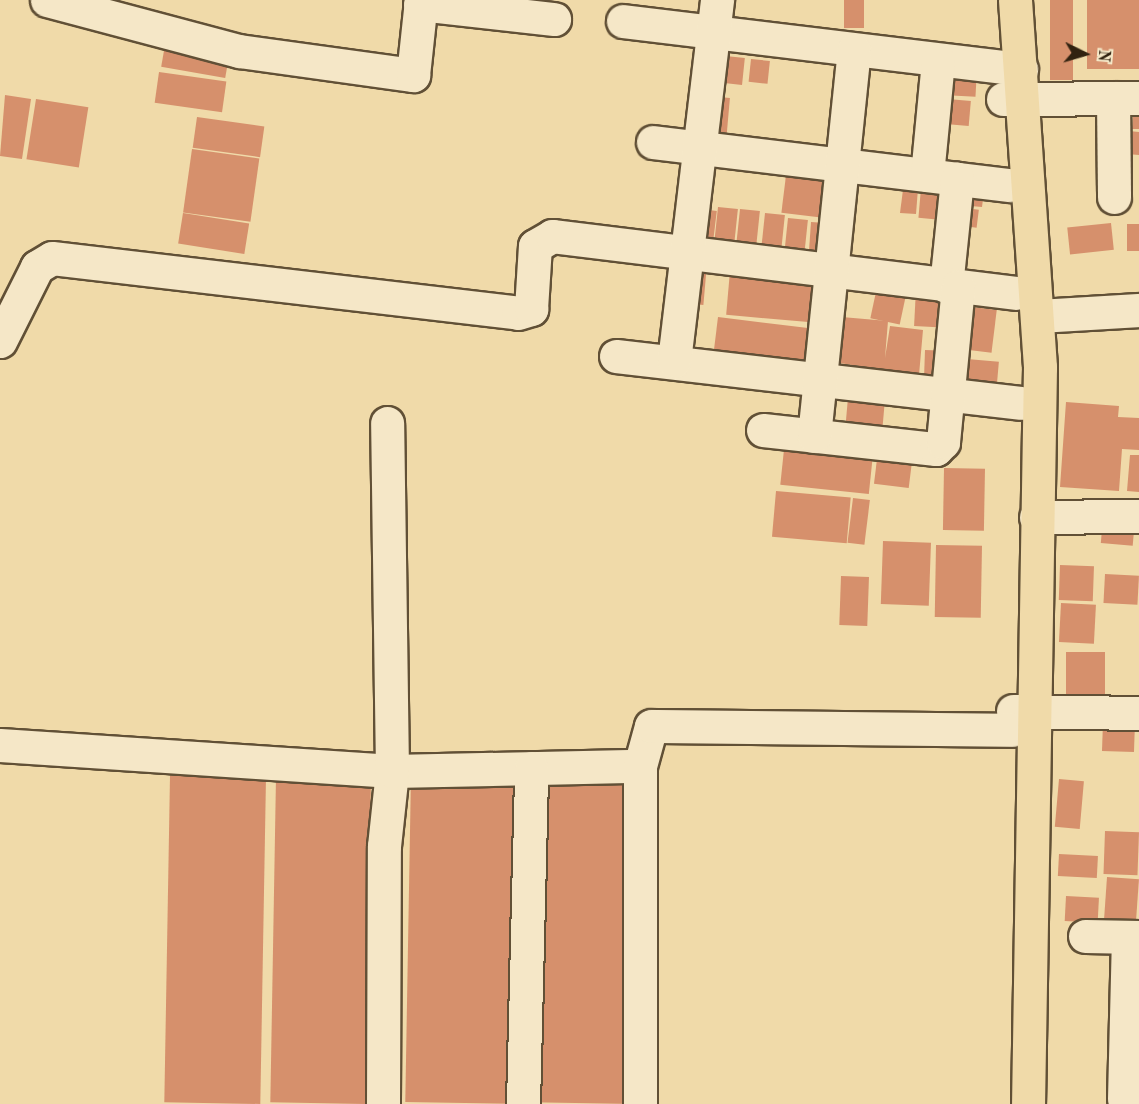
<!DOCTYPE html>
<style>
body{margin:0}
#map{position:relative;width:1139px;height:1104px;overflow:hidden;background:#f0daa9;font-family:"Old Standard TT",serif}
div>[style]{position:absolute}
.building>*{inset:0;background:#d6906c;transform-origin:0 0}
.roads{filter:drop-shadow(2px 0 #615036) drop-shadow(-2px 0 #615036) drop-shadow(0 2px #615036) drop-shadow(0 -2px #615036)}
.minor>*{height:33px;margin:-16.5px;padding:0 16.5px;transform-origin:16.5px;border-radius:16.5px;background:#f5e7c7}
.major>*{height:33px;margin:-16.5px;padding:0 16.5px;transform-origin:16.5px;border-radius:16.5px;background:#f0daa9}
span{translate:-50% -50%;white-space:nowrap;text-align:center;line-height:1.15;-webkit-text-stroke:4.5px #f5e7c7;paint-order:stroke}
.north{position:absolute;left:1055px;top:24px;width:60px;height:60px;-webkit-text-stroke:4px #f5e7c7;paint-order:stroke;rotate:95deg;font-size:16px;font-weight:700;line-height:24px;text-align:center;color:#312210}
.north::after{content:'';display:block;margin:auto;width:21px;height:27px;background:#312210;clip-path:polygon(50% 0,100% 100%,50% 72%,0 100%)}
</style>
<div id="map">
<div class="building">
<div style="left:844px;top:0;width:20px;height:28px"></div>
<div style="left:1050px;top:0;width:23px;height:80px"></div>
<div style="left:1087px;top:0;width:52px;height:69px"></div>
<div style="left:165px;top:45px;width:65px;height:22px;rotate:10deg"></div>
<div style="left:716px;top:55px;width:29px;height:27px;rotate:6deg"></div>
<div style="left:751px;top:59px;width:19px;height:23px;rotate:6deg"></div>
<div style="left:944px;top:67px;width:33px;height:28px;rotate:3deg"></div>
<div style="left:159px;top:72px;width:68px;height:31px;rotate:8deg"></div>
<div style="clip-path:polygon(5px 95px,31px 99px,22px 159px,0 156px)"></div>
<div style="left:708px;top:96px;width:22px;height:35px;rotate:5deg"></div>
<div style="left:936px;top:98px;width:35px;height:25px;rotate:5deg"></div>
<div style="left:36px;top:99px;width:53px;height:61px;rotate:9deg"></div>
<div style="clip-path:polygon(1134px 105px,1139px 106px,1139px 129px,1132px 129px)"></div>
<div style="left:197px;top:117px;width:68px;height:31px;rotate:8deg"></div>
<div style="clip-path:polygon(1129px 131px,1139px 132px,1139px 155px,1127px 154px)"></div>
<div style="left:192px;top:149px;width:68px;height:64px;rotate:8deg"></div>
<div style="left:787px;top:167px;width:42px;height:46px;rotate:7deg"></div>
<div style="clip-path:polygon(905px 174px,919px 176px,916px 214px,900px 213px)"></div>
<div style="left:922px;top:177px;width:21px;height:41px;rotate:5deg"></div>
<div style="clip-path:polygon(985px 184px,982px 207px,959px 205px)"></div>
<div style="left:718px;top:207px;width:20px;height:45px;rotate:6deg"></div>
<div style="left:956px;top:207px;width:23px;height:18px;rotate:7deg"></div>
<div style="left:693px;top:208px;width:24px;height:41px;rotate:7deg"></div>
<div style="left:740px;top:209px;width:20px;height:45px;rotate:6deg"></div>
<div style="left:183px;top:213px;width:67px;height:31px;rotate:9deg"></div>
<div style="left:765px;top:213px;width:20px;height:45px;rotate:6deg"></div>
<div style="left:788px;top:218px;width:20px;height:45px;rotate:6deg"></div>
<div style="left:811px;top:222px;width:15px;height:44px;rotate:4deg"></div>
<div style="left:1111px;top:223px;width:27px;height:44px;rotate:84deg"></div>
<div style="left:1127px;top:224px;width:12px;height:27px"></div>
<div style="left:695px;top:263px;width:12px;height:41px;rotate:5deg"></div>
<div style="left:730px;top:271px;width:94px;height:44px;rotate:5deg"></div>
<div style="left:877px;top:287px;width:30px;height:32px;rotate:12deg"></div>
<div style="left:916px;top:289px;width:33px;height:37px;rotate:3deg"></div>
<div style="left:964px;top:306px;width:33px;height:43px;rotate:7deg"></div>
<div style="clip-path:polygon(830px 316px,888px 321px,885px 358px,890px 326px,923px 330px,919px 375px,826px 361px)"></div>
<div style="left:718px;top:317px;width:97px;height:45px;rotate:7deg"></div>
<div style="left:925px;top:350px;width:23px;height:33px;rotate:2deg"></div>
<div style="left:967px;top:359px;width:32px;height:30px;rotate:5deg"></div>
<div style="left:849px;top:386px;width:37px;height:46px;rotate:5deg"></div>
<div style="clip-path:polygon(1066px 402px,1119px 406px,1118px 417px,1139px 418px,1139px 450px,1122px 449px,1119px 491px,1060px 487px)"></div>
<div style="left:785px;top:440px;width:89px;height:45px;rotate:6deg"></div>
<div style="left:878px;top:451px;width:35px;height:33px;rotate:7deg"></div>
<div style="clip-path:polygon(1130px 455px,1139px 455px,1139px 492px,1127px 491px)"></div>
<div style="left:944px;top:468px;width:41px;height:62px;rotate:1deg"></div>
<div style="left:776px;top:491px;width:75px;height:46px;rotate:5deg"></div>
<div style="left:853px;top:498px;width:17px;height:45px;rotate:7deg"></div>
<div style="left:1103px;top:518px;width:32px;height:25px;rotate:5deg"></div>
<div style="left:883px;top:541px;width:48px;height:63px;rotate:2deg"></div>
<div style="left:936px;top:545px;width:46px;height:72px;rotate:1deg"></div>
<div style="left:1060px;top:565px;width:34px;height:35px;rotate:2deg"></div>
<div style="left:1105px;top:574px;width:34px;height:29px;rotate:3deg"></div>
<div style="left:841px;top:576px;width:28px;height:49px;rotate:2deg"></div>
<div style="left:1061px;top:603px;width:35px;height:39px;rotate:3deg"></div>
<div style="left:1066px;top:652px;width:39px;height:44px"></div>
<div style="left:1103px;top:722px;width:32px;height:29px;rotate:2deg"></div>
<div style="left:523px;top:775px;width:329px;height:112px;rotate:91deg"></div>
<div style="left:266px;top:777px;width:327px;height:96px;rotate:91deg"></div>
<div style="left:371px;top:778px;width:326px;height:95px;rotate:91deg"></div>
<div style="left:640px;top:779px;width:325px;height:103px;rotate:91deg"></div>
<div style="left:1059px;top:779px;width:25px;height:48px;rotate:5deg"></div>
<div style="left:1105px;top:831px;width:34px;height:43px;rotate:2deg"></div>
<div style="left:1059px;top:854px;width:39px;height:22px;rotate:3deg"></div>
<div style="left:1107px;top:877px;width:32px;height:43px;rotate:4deg"></div>
<div style="left:1066px;top:896px;width:33px;height:25px;rotate:3deg"></div>
</div>
<div class="roads">
<div class="minor">
<div style="left:47px;top:0;width:199px;rotate:14.9deg"></div>
<div style="left:239px;top:51px;width:176px;rotate:7.9deg"></div>
<div style="left:413px;top:75px;width:75px;rotate:-83.9deg"></div>
<div style="left:420px;top:4px;width:135px;rotate:6.4deg"></div>
<div style="left:623px;top:21px;width:401px;rotate:6.9deg"></div>
<div style="left:1113px;top:98px;width:99px;rotate:89.4deg"></div>
<div style="left:1003px;top:99px;width:136px;rotate:-0.4deg"></div>
<div style="left:653px;top:142px;width:359px;rotate:6.9deg"></div>
<div style="left:927px;top:175px;width:115px;rotate:-84.5deg"></div>
<div style="left:946px;top:286px;width:108px;rotate:-84.1deg"></div>
<div style="left:1038px;top:316px;width:101px;rotate:-3.4deg"></div>
<div style="left:0;top:341px;width:83px;rotate:-63.4deg"></div>
<div style="left:37px;top:267px;width:17px;rotate:-31deg"></div>
<div style="left:52px;top:258px;width:469px;rotate:6.7deg"></div>
<div style="left:518px;top:313px;width:14px;rotate:-17deg"></div>
<div style="left:531px;top:309px;width:63px;rotate:-86.4deg"></div>
<div style="left:535px;top:246px;width:20px;rotate:-30deg"></div>
<div style="left:552px;top:236px;width:467px;rotate:7deg"></div>
<div style="left:616px;top:356px;width:407px;rotate:6.6deg"></div>
<div style="left:674px;top:361px;width:364px;rotate:-83.2deg"></div>
<div style="left:763px;top:430px;width:174px;rotate:6.3deg"></div>
<div style="left:936px;top:449px;width:10px;rotate:-45deg"></div>
<div style="left:943px;top:442px;width:156px;rotate:-84.5deg"></div>
<div style="left:814px;top:436px;width:388px;rotate:-84.1deg"></div>
<div style="left:1036px;top:517px;width:103px;rotate:-0.6deg"></div>
<div style="left:1013px;top:711px;width:126px;rotate:0.9deg"></div>
<div style="left:0;top:745px;width:393px;rotate:3.8deg"></div>
<div style="left:392px;top:771px;width:248px;rotate:-1.2deg"></div>
<div style="left:640px;top:766px;width:41px;rotate:-74.6deg"></div>
<div style="left:651px;top:726px;width:361px;rotate:0.6deg"></div>
<div style="left:1085px;top:936px;width:54px;rotate:1.1deg"></div>
<div style="left:1124px;top:1099px;width:162px;rotate:-88.6deg"></div>
<div style="left:383px;top:1104px;width:258px;rotate:-89.8deg"></div>
<div style="left:384px;top:846px;width:75px;rotate:-83.9deg"></div>
<div style="left:392px;top:771px;width:348px;rotate:-90.8deg"></div>
<div style="left:523px;top:1104px;width:336px;rotate:-88.6deg"></div>
<div style="left:640px;top:1104px;width:338px;rotate:-90deg"></div>
</div>
<div class="major">
<div style="left:1015px;top:0;width:368px;rotate:86.1deg"></div>
<div style="left:1040px;top:367px;width:737px;rotate:90.93deg"></div>
</div>
</div>
<div class="north">N</div>
</div>
